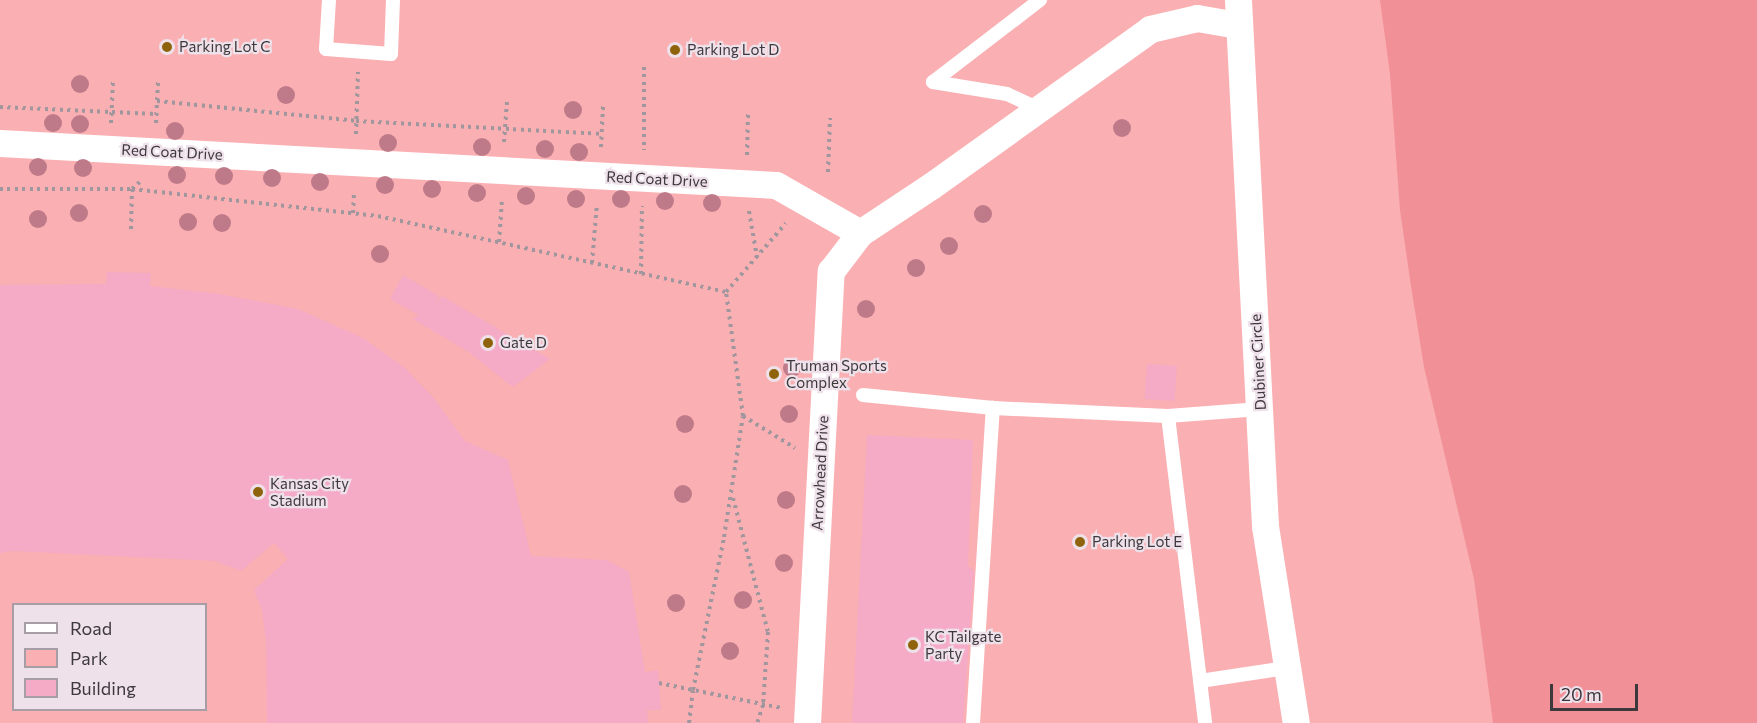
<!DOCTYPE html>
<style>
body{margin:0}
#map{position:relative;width:1757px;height:723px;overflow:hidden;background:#eee1ea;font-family:Commissioner,sans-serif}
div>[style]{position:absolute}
.green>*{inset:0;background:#faafb2}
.forest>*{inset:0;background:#f19096}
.building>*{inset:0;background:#f5aac5;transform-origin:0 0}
.path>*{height:4px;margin-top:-2px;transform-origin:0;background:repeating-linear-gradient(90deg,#a0969d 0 3px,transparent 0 7.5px)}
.service>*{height:14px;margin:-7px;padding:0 7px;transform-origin:7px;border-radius:7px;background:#fff}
.minor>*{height:27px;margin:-13.5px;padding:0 13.5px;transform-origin:13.5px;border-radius:13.5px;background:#fff}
.trees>*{width:18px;height:18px;margin:-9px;border-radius:50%;background:#bf7a89}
.dots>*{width:16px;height:16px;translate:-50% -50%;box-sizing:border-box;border:3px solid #eee1ea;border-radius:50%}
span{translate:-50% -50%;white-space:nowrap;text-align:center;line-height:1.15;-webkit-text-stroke:4.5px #eee1ea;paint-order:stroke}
.poi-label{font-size:15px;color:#3d383b}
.left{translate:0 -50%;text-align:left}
.street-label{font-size:15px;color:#3d383b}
.legend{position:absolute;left:12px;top:603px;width:195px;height:108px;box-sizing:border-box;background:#eee1ea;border:2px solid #a79da4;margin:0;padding:8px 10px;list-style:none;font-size:18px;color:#3d383b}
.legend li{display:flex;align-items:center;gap:12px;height:30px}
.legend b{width:30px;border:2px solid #a79da4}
.scale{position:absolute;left:1550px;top:684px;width:88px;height:27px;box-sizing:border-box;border:3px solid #3d383b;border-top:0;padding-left:8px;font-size:18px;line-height:21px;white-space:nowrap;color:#3d383b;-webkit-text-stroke:4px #eee1ea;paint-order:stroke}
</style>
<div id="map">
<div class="green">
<div style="clip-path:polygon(evenodd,0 0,1512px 0,1582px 723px,0 723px,0 0,14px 604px,206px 604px,206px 710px,14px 710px,14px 604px)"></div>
</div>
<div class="forest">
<div style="clip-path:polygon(1380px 0,1757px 0,1757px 723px,1493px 723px,1474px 579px,1424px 367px,1411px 286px,1400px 210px,1390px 74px)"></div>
</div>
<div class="building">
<div style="clip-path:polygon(107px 272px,151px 273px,150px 286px,220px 294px,298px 309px,363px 338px,404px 367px,432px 396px,465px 441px,508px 460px,531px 556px,607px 560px,629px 572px,645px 672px,658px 670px,661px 710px,647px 710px,648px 723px,267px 723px,266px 641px,262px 610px,254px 590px,288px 559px,274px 543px,241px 571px,215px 561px,13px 551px,0 553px,0 285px,106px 284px)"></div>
<div style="clip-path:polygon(403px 275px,439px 296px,435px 302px,442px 296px,550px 359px,513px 387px,467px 351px,413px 319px,419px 315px,390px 299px)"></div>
<div style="left:1147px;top:364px;width:30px;height:35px;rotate:4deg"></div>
<div style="clip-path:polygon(867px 435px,973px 440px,968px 566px,974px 571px,963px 723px,852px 723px)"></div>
</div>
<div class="path">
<div style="left:644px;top:67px;width:83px;rotate:90deg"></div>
<div style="left:157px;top:101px;width:200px;rotate:5.7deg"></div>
<div style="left:356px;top:121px;width:246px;rotate:3deg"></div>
<div style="left:0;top:107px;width:156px;rotate:2.6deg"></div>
<div style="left:111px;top:123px;width:43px;rotate:-87.3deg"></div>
<div style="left:156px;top:123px;width:41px;rotate:-87.2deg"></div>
<div style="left:356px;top:134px;width:62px;rotate:-88.2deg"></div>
<div style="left:504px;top:142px;width:41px;rotate:-85.8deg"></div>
<div style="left:601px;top:147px;width:41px;rotate:-87.2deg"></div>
<div style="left:747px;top:155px;width:41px;rotate:-88.6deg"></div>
<div style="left:828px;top:172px;width:54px;rotate:-87.9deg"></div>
<div style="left:0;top:189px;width:132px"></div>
<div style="left:132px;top:189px;width:247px;rotate:6.3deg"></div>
<div style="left:378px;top:216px;width:356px;rotate:12.3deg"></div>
<div style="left:726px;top:292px;width:91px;rotate:-49deg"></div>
<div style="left:749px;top:211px;width:47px;rotate:80.1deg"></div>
<div style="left:353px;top:213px;width:22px;rotate:-87deg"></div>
<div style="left:131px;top:229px;width:40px;rotate:-88.6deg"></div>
<div style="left:132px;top:189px;width:13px;rotate:-42deg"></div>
<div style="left:499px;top:242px;width:43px;rotate:-86deg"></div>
<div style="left:592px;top:263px;width:59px;rotate:-85.2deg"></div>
<div style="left:641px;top:274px;width:68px;rotate:-89.2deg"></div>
<div style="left:743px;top:416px;width:61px;rotate:31.6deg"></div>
<div style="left:733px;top:498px;width:138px;rotate:75.4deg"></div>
<div style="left:768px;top:632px;width:73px;rotate:93.9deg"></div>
<div style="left:763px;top:705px;width:19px;rotate:108deg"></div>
<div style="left:659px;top:683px;width:126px;rotate:11.5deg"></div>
<div style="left:689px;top:723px;width:33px;rotate:-83deg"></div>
<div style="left:693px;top:690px;width:156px;rotate:-78.5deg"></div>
<div style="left:724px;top:537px;width:122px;rotate:-81.1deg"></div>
<div style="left:743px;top:416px;width:125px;rotate:-97.8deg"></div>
</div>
<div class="service">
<div style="left:329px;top:0;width:49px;rotate:93.5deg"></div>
<div style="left:326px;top:49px;width:65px;rotate:4.4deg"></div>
<div style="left:391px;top:54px;width:54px;rotate:-87.9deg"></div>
<div style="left:933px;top:82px;width:135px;rotate:-37.5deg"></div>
<div style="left:933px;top:82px;width:75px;rotate:9.2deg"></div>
<div style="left:1007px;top:94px;width:35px;rotate:25deg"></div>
<div style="left:863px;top:395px;width:131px;rotate:5.7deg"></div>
<div style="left:1168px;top:416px;width:92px;rotate:-4.4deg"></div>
<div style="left:1200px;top:681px;width:87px;rotate:-8.6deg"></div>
<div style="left:973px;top:723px;width:316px;rotate:-86.4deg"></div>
<div style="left:993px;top:408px;width:175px;rotate:2.6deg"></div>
<div style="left:1168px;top:416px;width:309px;rotate:83.1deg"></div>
</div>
<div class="minor">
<div style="left:1238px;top:0;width:527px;rotate:87.06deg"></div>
<div style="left:1265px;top:526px;width:199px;rotate:81.1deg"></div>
<div style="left:0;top:143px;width:777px;rotate:3.1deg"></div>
<div style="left:776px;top:185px;width:97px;rotate:29.7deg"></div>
<div style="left:860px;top:233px;width:85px;rotate:-33.5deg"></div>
<div style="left:931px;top:186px;width:269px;rotate:-35.6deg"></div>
<div style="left:1150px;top:29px;width:48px;rotate:-13.2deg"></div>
<div style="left:1197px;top:18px;width:41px;rotate:9.9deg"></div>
<div style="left:807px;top:723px;width:453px;rotate:-87deg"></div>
<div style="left:831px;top:271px;width:48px;rotate:-52.7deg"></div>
</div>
<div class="trees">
<div style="left:80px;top:84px"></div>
<div style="left:286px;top:95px"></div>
<div style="left:573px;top:110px"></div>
<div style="left:53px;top:123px"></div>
<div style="left:80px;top:124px"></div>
<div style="left:1122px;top:128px"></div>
<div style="left:175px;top:131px"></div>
<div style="left:388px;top:143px"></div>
<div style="left:482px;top:147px"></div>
<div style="left:545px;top:149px"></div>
<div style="left:579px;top:152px"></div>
<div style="left:38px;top:167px"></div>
<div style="left:83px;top:168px"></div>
<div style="left:177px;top:175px"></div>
<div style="left:224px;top:176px"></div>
<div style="left:272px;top:178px"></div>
<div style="left:320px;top:182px"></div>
<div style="left:385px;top:185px"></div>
<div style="left:432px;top:189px"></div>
<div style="left:477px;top:193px"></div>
<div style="left:526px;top:196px"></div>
<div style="left:576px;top:199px"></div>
<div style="left:621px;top:199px"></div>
<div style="left:665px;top:201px"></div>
<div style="left:712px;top:203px"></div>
<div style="left:79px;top:213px"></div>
<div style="left:983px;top:214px"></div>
<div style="left:38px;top:219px"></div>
<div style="left:188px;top:222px"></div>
<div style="left:222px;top:223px"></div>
<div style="left:949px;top:246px"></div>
<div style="left:380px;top:254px"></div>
<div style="left:916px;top:268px"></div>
<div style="left:866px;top:309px"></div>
<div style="left:792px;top:368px"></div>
<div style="left:789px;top:414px"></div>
<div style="left:685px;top:424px"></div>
<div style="left:683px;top:494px"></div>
<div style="left:786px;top:500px"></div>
<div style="left:784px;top:563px"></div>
<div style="left:743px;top:600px"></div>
<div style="left:676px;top:603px"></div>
<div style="left:730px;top:651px"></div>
</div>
<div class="dots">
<div style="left:167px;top:47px;background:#8f630b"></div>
<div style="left:675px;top:50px;background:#8f630b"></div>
<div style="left:488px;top:343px;background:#8f630b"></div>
<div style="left:774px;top:374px;background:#8f630b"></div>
<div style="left:258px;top:492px;background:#8f630b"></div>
<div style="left:1080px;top:542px;background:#8f630b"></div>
<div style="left:913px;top:645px;background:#8f630b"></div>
</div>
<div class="poi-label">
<span class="left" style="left:179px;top:47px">Parking Lot C</span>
<span class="left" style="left:687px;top:50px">Parking Lot D</span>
<span class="left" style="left:500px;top:343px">Gate D</span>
<span class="left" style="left:786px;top:374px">Truman Sports<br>Complex</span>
<span class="left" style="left:270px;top:492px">Kansas City<br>Stadium</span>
<span class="left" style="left:1092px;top:542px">Parking Lot E</span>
<span class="left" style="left:925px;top:645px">KC Tailgate<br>Party</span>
</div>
<div class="street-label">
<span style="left:172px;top:152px;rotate:3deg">Red Coat Drive</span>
<span style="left:657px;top:179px;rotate:3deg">Red Coat Drive</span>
<span style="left:1258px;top:362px;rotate:-93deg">Dubiner Circle</span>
<span style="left:820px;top:473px;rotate:-87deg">Arrowhead Drive</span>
</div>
<ul class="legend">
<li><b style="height:8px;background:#fff"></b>Road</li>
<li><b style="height:16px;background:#faafb2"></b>Park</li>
<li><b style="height:16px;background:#f5aac5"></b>Building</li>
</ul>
<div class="scale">20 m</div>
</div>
